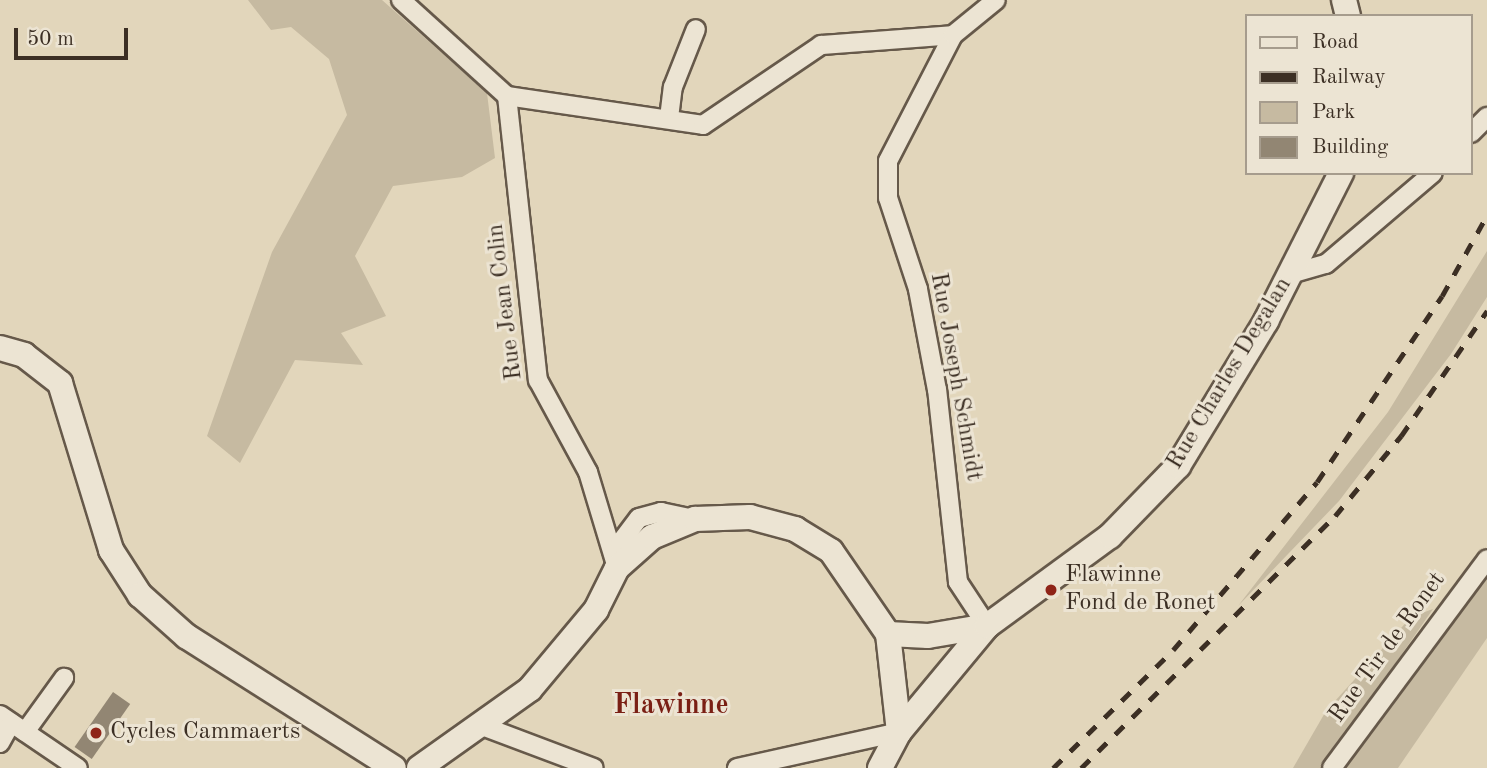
<!DOCTYPE html>
<style>
body{margin:0}
#map{position:relative;width:1487px;height:768px;overflow:hidden;background:#e2d6bb;font-family:"Old Standard TT",serif}
div>[style]{position:absolute}
.green>*{inset:0;background:#c6baa1}
.building>*{inset:0;background:#928673;transform-origin:0 0}
.roads{filter:drop-shadow(2px 0 #66594a) drop-shadow(-2px 0 #66594a) drop-shadow(0 2px #66594a) drop-shadow(0 -2px #66594a)}
.street>*{height:18px;margin:-9px;padding:0 9px;transform-origin:9px;border-radius:9px;background:#ece4d3}
.secondary>*{height:24px;margin:-12px;padding:0 12px;transform-origin:12px;border-radius:12px;background:#ece4d3}
.rail>*{height:4.5px;margin-top:-2.25px;transform-origin:0;background:repeating-linear-gradient(90deg,#3c2f24 0 12px,transparent 0 24px)}
.dots>*{width:19px;height:19px;translate:-50% -50%;box-sizing:border-box;border:4px solid #ece4d3;border-radius:50%}
span{translate:-50% -50%;white-space:nowrap;text-align:center;line-height:1.15;-webkit-text-stroke:6px #ece4d3;paint-order:stroke}
.street-label{font-size:24px;color:#3c2f24}
.poi-label{font-size:24px;color:#3c2f24}
.left{translate:0 -50%;text-align:left}
.quarter-label{font-size:28px;color:#7a1f14;font-weight:700}
.legend{position:absolute;left:1245px;top:14px;width:228px;height:161px;box-sizing:border-box;background:#ece4d3;border:2px solid #a69c8d;margin:0;padding:9px 12px;list-style:none;font-size:21px;color:#3c2f24}
.legend li{display:flex;align-items:center;gap:14px;height:35px}
.legend b{width:35px;border:2px solid #a69c8d}
.scale{position:absolute;left:14px;top:28px;width:114px;height:32px;box-sizing:border-box;border:4px solid #3c2f24;border-top:0;padding-left:9px;font-size:21px;line-height:24px;white-space:nowrap;color:#3c2f24;-webkit-text-stroke:5px #ece4d3;paint-order:stroke}
</style>
<div id="map">
<div class="green">
<div style="clip-path:polygon(248px 0,382px 0,487px 93px,495px 158px,462px 177px,393px 186px,355px 256px,386px 316px,341px 333px,363px 365px,295px 360px,240px 463px,207px 436px,272px 252px,347px 115px,329px 59px,291px 27px,271px 30px)"></div>
<div style="clip-path:polygon(1487px 251px,1487px 297px,1451px 354px,1339px 501px,1238px 606px,1388px 412px)"></div>
<div style="clip-path:polygon(1487px 559px,1487px 638px,1398px 768px,1332px 768px)"></div>
<div style="clip-path:polygon(1433px 609px,1323px 768px,1293px 768px,1326px 711px,1411px 617px)"></div>
</div>
<div class="building">
<div style="left:113px;top:692px;width:21px;height:67px;rotate:35deg"></div>
</div>
<div class="roads">
<div class="street">
<div style="left:401px;top:0;width:143px;rotate:42.2deg"></div>
<div style="left:507px;top:96px;width:286px;rotate:83.8deg"></div>
<div style="left:538px;top:380px;width:105px;rotate:61.5deg"></div>
<div style="left:588px;top:472px;width:100px;rotate:73.2deg"></div>
<div style="left:507px;top:96px;width:198px;rotate:8.4deg"></div>
<div style="left:703px;top:125px;width:143px;rotate:-34.1deg"></div>
<div style="left:821px;top:45px;width:132px;rotate:-4.3deg"></div>
<div style="left:669px;top:118px;width:31px;rotate:-83deg"></div>
<div style="left:673px;top:87px;width:62px;rotate:-68.4deg"></div>
<div style="left:1471px;top:133px;width:23px;rotate:-45deg"></div>
<div style="left:1290px;top:274px;width:37px;rotate:-16deg"></div>
<div style="left:1326px;top:264px;width:140px;rotate:-40.4deg"></div>
<div style="left:618px;top:561px;width:18px;rotate:-84deg"></div>
<div style="left:620px;top:543px;width:31px;rotate:-53deg"></div>
<div style="left:639px;top:518px;width:23px;rotate:-15deg"></div>
<div style="left:661px;top:512px;width:35px;rotate:12deg"></div>
<div style="left:987px;top:626px;width:53px;rotate:-123.4deg"></div>
<div style="left:958px;top:582px;width:193px;rotate:-96.2deg"></div>
<div style="left:937px;top:390px;width:103px;rotate:-100.7deg"></div>
<div style="left:918px;top:289px;width:96px;rotate:-108.2deg"></div>
<div style="left:888px;top:198px;width:37px;rotate:-90deg"></div>
<div style="left:888px;top:161px;width:142px;rotate:-62.7deg"></div>
<div style="left:953px;top:35px;width:55px;rotate:-39.1deg"></div>
<div style="left:0;top:715px;width:94px;rotate:34.2deg"></div>
<div style="left:485px;top:727px;width:116px;rotate:20.6deg"></div>
<div style="left:25px;top:732px;width:67px;rotate:-54.2deg"></div>
<div style="left:0;top:743px;width:23px;rotate:-61deg"></div>
<div style="left:737px;top:768px;width:166px;rotate:-12.5deg"></div>
<div style="left:1332px;top:768px;width:260px;rotate:-53.4deg"></div>
</div>
<div class="secondary">
<div style="left:1344px;top:0;width:16px;rotate:76deg"></div>
<div style="left:0;top:348px;width:25px;rotate:16deg"></div>
<div style="left:24px;top:355px;width:46px;rotate:37.9deg"></div>
<div style="left:60px;top:383px;width:175px;rotate:73deg"></div>
<div style="left:111px;top:550px;width:54px;rotate:57.2deg"></div>
<div style="left:140px;top:595px;width:62px;rotate:41.7deg"></div>
<div style="left:186px;top:636px;width:246px;rotate:32.4deg"></div>
<div style="left:888px;top:634px;width:40px;rotate:2.9deg"></div>
<div style="left:928px;top:636px;width:60px;rotate:-9.6deg"></div>
<div style="left:419px;top:768px;width:136px;rotate:-35.4deg"></div>
<div style="left:530px;top:689px;width:103px;rotate:-50.1deg"></div>
<div style="left:596px;top:610px;width:47px;rotate:-63.4deg"></div>
<div style="left:617px;top:568px;width:47px;rotate:-41.5deg"></div>
<div style="left:652px;top:537px;width:47px;rotate:-22.7deg"></div>
<div style="left:695px;top:519px;width:55px;rotate:-2.1deg"></div>
<div style="left:750px;top:517px;width:47px;rotate:14.9deg"></div>
<div style="left:795px;top:529px;width:42px;rotate:31.4deg"></div>
<div style="left:831px;top:551px;width:101px;rotate:55.5deg"></div>
<div style="left:888px;top:634px;width:99px;rotate:83.6deg"></div>
<div style="left:880px;top:768px;width:41px;rotate:-62.2deg"></div>
<div style="left:899px;top:732px;width:138px;rotate:-50.3deg"></div>
<div style="left:987px;top:626px;width:152px;rotate:-36.2deg"></div>
<div style="left:1110px;top:536px;width:98px;rotate:-45.8deg"></div>
<div style="left:1178px;top:466px;width:170px;rotate:-58.7deg"></div>
<div style="left:1266px;top:321px;width:166px;rotate:-63.1deg"></div>
</div>
</div>
<div class="rail">
<div style="left:1053px;top:768px;width:168px;rotate:-44.5deg"></div>
<div style="left:1173px;top:650px;width:221px;rotate:-49.4deg"></div>
<div style="left:1317px;top:482px;width:224px;rotate:-56.1deg"></div>
<div style="left:1442px;top:296px;width:93px;rotate:-60.9deg"></div>
<div style="left:1081px;top:768px;width:358px;rotate:-44.8deg"></div>
<div style="left:1335px;top:516px;width:104px;rotate:-50.5deg"></div>
<div style="left:1401px;top:436px;width:152px;rotate:-55.5deg"></div>
</div>
<div class="dots">
<div style="left:1051px;top:590px;background:#8f2418"></div>
<div style="left:96px;top:733px;background:#8f2418"></div>
</div>
<div class="street-label">
<span style="left:506px;top:302px;rotate:-97deg">Rue Jean Colin</span>
<span style="left:1230px;top:374px;rotate:-59deg">Rue Charles Degalan</span>
<span style="left:955px;top:377px;rotate:80deg">Rue Joseph Schmidt</span>
<span style="left:1388px;top:648px;rotate:-54deg">Rue Tir de Ronet</span>
</div>
<div class="poi-label">
<span class="left" style="left:1065px;top:590px">Flawinne<br>Fond de Ronet</span>
<span class="left" style="left:110px;top:733px">Cycles Cammaerts</span>
</div>
<div class="quarter-label">
<span style="left:671px;top:706px">Flawinne</span>
</div>
<ul class="legend">
<li><b style="height:9px;background:#ece4d3"></b>Road</li>
<li><b style="height:9px;background:#3c2f24"></b>Railway</li>
<li><b style="height:19px;background:#c6baa1"></b>Park</li>
<li><b style="height:19px;background:#928673"></b>Building</li>
</ul>
<div class="scale">50 m</div>
</div>
